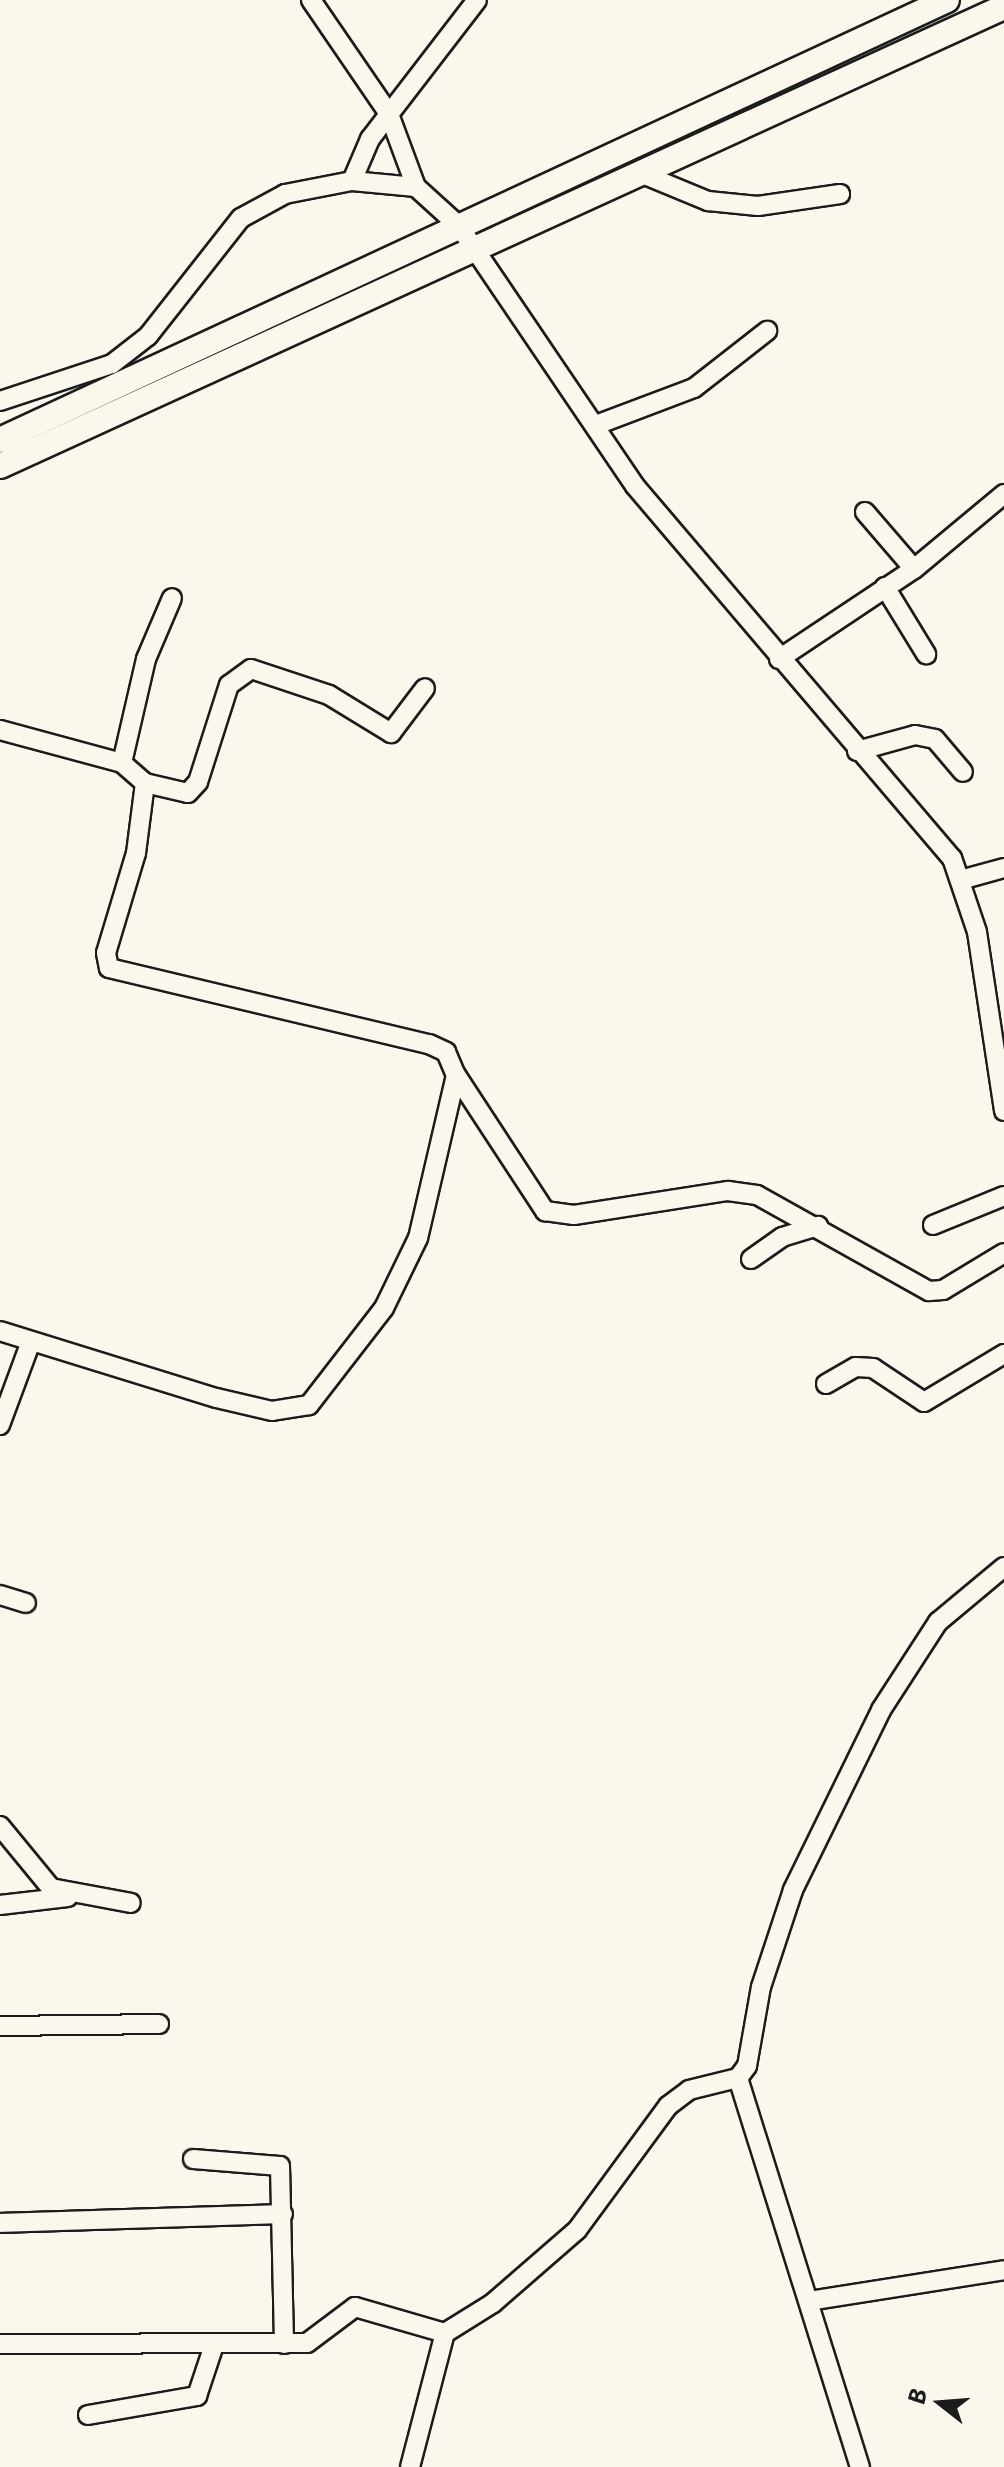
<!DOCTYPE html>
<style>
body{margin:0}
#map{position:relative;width:1004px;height:2467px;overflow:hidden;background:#fbf7ec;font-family:"Playpen Sans",sans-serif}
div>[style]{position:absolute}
.roads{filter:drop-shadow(2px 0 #1c1c1c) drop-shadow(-2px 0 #1c1c1c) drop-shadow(0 2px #1c1c1c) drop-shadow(0 -2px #1c1c1c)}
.minor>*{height:18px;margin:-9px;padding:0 9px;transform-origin:9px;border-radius:9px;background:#fbf7ec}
.tertiary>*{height:24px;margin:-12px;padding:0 12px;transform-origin:12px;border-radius:12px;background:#fbf7ec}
span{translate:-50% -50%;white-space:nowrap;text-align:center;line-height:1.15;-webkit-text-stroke:6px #fbf7ec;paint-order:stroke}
.north{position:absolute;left:900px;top:2363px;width:80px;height:80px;-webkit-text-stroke:6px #fbf7ec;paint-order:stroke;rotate:287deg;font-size:22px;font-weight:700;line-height:32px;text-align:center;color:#1c1c1c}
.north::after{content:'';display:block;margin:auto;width:28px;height:36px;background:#1c1c1c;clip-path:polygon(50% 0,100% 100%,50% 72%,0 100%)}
</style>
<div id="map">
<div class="roads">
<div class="minor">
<div style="left:311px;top:0;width:138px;rotate:55.6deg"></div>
<div style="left:389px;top:114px;width:78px;rotate:69.7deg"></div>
<div style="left:640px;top:173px;width:74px;rotate:22.4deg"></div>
<div style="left:708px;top:201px;width:50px;rotate:5.7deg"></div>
<div style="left:758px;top:206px;width:83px;rotate:-8.3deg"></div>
<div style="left:352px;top:181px;width:46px;rotate:-66.8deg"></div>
<div style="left:370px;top:139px;width:175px;rotate:-52.4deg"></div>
<div style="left:0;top:401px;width:118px;rotate:-18.3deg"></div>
<div style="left:112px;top:364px;width:46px;rotate:-37.9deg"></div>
<div style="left:148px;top:336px;width:150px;rotate:-51.8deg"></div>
<div style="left:241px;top:218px;width:50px;rotate:-28.6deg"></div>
<div style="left:285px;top:194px;width:68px;rotate:-11deg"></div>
<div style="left:352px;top:181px;width:64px;rotate:5.4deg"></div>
<div style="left:416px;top:187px;width:58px;rotate:42.2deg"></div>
<div style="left:459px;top:226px;width:314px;rotate:55.9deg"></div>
<div style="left:635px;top:486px;width:489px;rotate:49.6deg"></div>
<div style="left:952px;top:858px;width:78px;rotate:71.3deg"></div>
<div style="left:977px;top:932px;width:181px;rotate:81.4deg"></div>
<div style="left:596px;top:425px;width:105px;rotate:-20.7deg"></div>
<div style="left:694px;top:388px;width:93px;rotate:-38deg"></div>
<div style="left:865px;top:512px;width:75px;rotate:49.3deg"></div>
<div style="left:885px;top:587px;width:79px;rotate:58.5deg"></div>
<div style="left:779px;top:659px;width:162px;rotate:-33.7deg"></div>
<div style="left:914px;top:569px;width:117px;rotate:-39.8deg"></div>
<div style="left:0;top:730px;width:126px;rotate:15.1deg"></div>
<div style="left:122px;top:763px;width:30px;rotate:41deg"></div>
<div style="left:145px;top:783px;width:71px;rotate:97.3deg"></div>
<div style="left:136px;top:853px;width:104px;rotate:106.7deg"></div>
<div style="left:106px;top:953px;width:15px;rotate:79deg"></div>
<div style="left:109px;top:968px;width:329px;rotate:13.4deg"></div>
<div style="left:429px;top:1044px;width:19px;rotate:25deg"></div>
<div style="left:446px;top:1052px;width:25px;rotate:67deg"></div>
<div style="left:456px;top:1075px;width:167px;rotate:103.1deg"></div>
<div style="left:418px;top:1238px;width:78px;rotate:115.9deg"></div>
<div style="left:384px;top:1308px;width:123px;rotate:127.7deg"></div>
<div style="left:309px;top:1405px;width:37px;rotate:171deg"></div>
<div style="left:272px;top:1411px;width:57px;rotate:-166.9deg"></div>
<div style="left:216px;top:1398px;width:226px;rotate:-162.8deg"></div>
<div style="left:857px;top:751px;width:60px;rotate:-15.4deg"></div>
<div style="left:915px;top:735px;width:20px;rotate:11deg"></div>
<div style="left:935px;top:739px;width:43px;rotate:49.7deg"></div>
<div style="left:122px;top:763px;width:107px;rotate:-77deg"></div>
<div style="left:146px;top:659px;width:66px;rotate:-66.9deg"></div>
<div style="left:145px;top:783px;width:44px;rotate:13.1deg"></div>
<div style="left:188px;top:793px;width:15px;rotate:-48deg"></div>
<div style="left:198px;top:782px;width:102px;rotate:-72.3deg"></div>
<div style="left:229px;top:685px;width:27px;rotate:-36deg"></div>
<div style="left:251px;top:669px;width:82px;rotate:18.4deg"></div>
<div style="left:329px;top:695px;width:73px;rotate:31.5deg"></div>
<div style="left:391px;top:733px;width:56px;rotate:-52.9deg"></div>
<div style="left:964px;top:879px;width:41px;rotate:-15.4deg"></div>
<div style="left:456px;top:1075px;width:163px;rotate:56.8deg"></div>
<div style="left:545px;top:1211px;width:29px;rotate:8deg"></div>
<div style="left:574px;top:1215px;width:156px;rotate:-8.9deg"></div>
<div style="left:728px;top:1191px;width:29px;rotate:8deg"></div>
<div style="left:757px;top:1195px;width:197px;rotate:29.2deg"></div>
<div style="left:929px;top:1291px;width:14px;rotate:-4deg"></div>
<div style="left:943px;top:1290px;width:71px;rotate:-31.2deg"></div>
<div style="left:933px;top:1225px;width:77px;rotate:-22.2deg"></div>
<div style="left:751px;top:1259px;width:38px;rotate:-35deg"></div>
<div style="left:782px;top:1237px;width:38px;rotate:-17deg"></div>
<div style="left:826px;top:1384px;width:34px;rotate:-30deg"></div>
<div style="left:856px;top:1367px;width:17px;rotate:3deg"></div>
<div style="left:873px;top:1368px;width:61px;rotate:33.7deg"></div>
<div style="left:924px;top:1402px;width:93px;rotate:-31deg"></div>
<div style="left:0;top:1425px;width:86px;rotate:-69.7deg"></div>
<div style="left:0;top:1595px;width:27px;rotate:17deg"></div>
<div style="left:0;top:1826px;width:80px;rotate:50.6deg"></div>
<div style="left:51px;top:1888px;width:81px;rotate:10.6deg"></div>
<div style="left:0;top:1905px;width:68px;rotate:-6.7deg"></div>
<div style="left:0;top:2026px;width:159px;rotate:-0.7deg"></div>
<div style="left:738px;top:2078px;width:408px;rotate:72.6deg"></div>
<div style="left:193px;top:2159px;width:87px;rotate:4.6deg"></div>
<div style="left:280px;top:2166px;width:178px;rotate:88.7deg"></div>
<div style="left:0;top:2223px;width:283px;rotate:-1.8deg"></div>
<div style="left:809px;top:2301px;width:197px;rotate:-9deg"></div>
<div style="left:0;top:2344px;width:307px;rotate:-0.2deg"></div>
<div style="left:307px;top:2343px;width:60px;rotate:-36.9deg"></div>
<div style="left:355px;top:2307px;width:94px;rotate:16.1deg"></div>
<div style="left:445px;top:2333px;width:57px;rotate:-32deg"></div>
<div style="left:493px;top:2303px;width:111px;rotate:-41deg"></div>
<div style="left:577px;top:2230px;width:154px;rotate:-53.7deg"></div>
<div style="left:668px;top:2106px;width:26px;rotate:-37deg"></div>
<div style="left:689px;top:2090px;width:50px;rotate:-13.8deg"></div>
<div style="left:738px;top:2078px;width:15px;rotate:-53deg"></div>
<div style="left:747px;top:2066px;width:80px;rotate:-80deg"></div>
<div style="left:761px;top:1987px;width:102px;rotate:-71.7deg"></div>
<div style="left:793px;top:1890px;width:200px;rotate:-63.9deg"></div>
<div style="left:881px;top:1710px;width:105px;rotate:-57.1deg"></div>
<div style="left:938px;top:1622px;width:86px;rotate:-39.8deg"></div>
<div style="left:88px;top:2415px;width:111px;rotate:-9.9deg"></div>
<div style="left:197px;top:2396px;width:54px;rotate:-71.6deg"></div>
<div style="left:410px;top:2467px;width:138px;rotate:-75.4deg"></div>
</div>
<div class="tertiary">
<div style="left:0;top:440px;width:1044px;rotate:-24.92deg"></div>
<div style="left:0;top:466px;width:1104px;rotate:-24.57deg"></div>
</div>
</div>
<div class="north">B</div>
</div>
